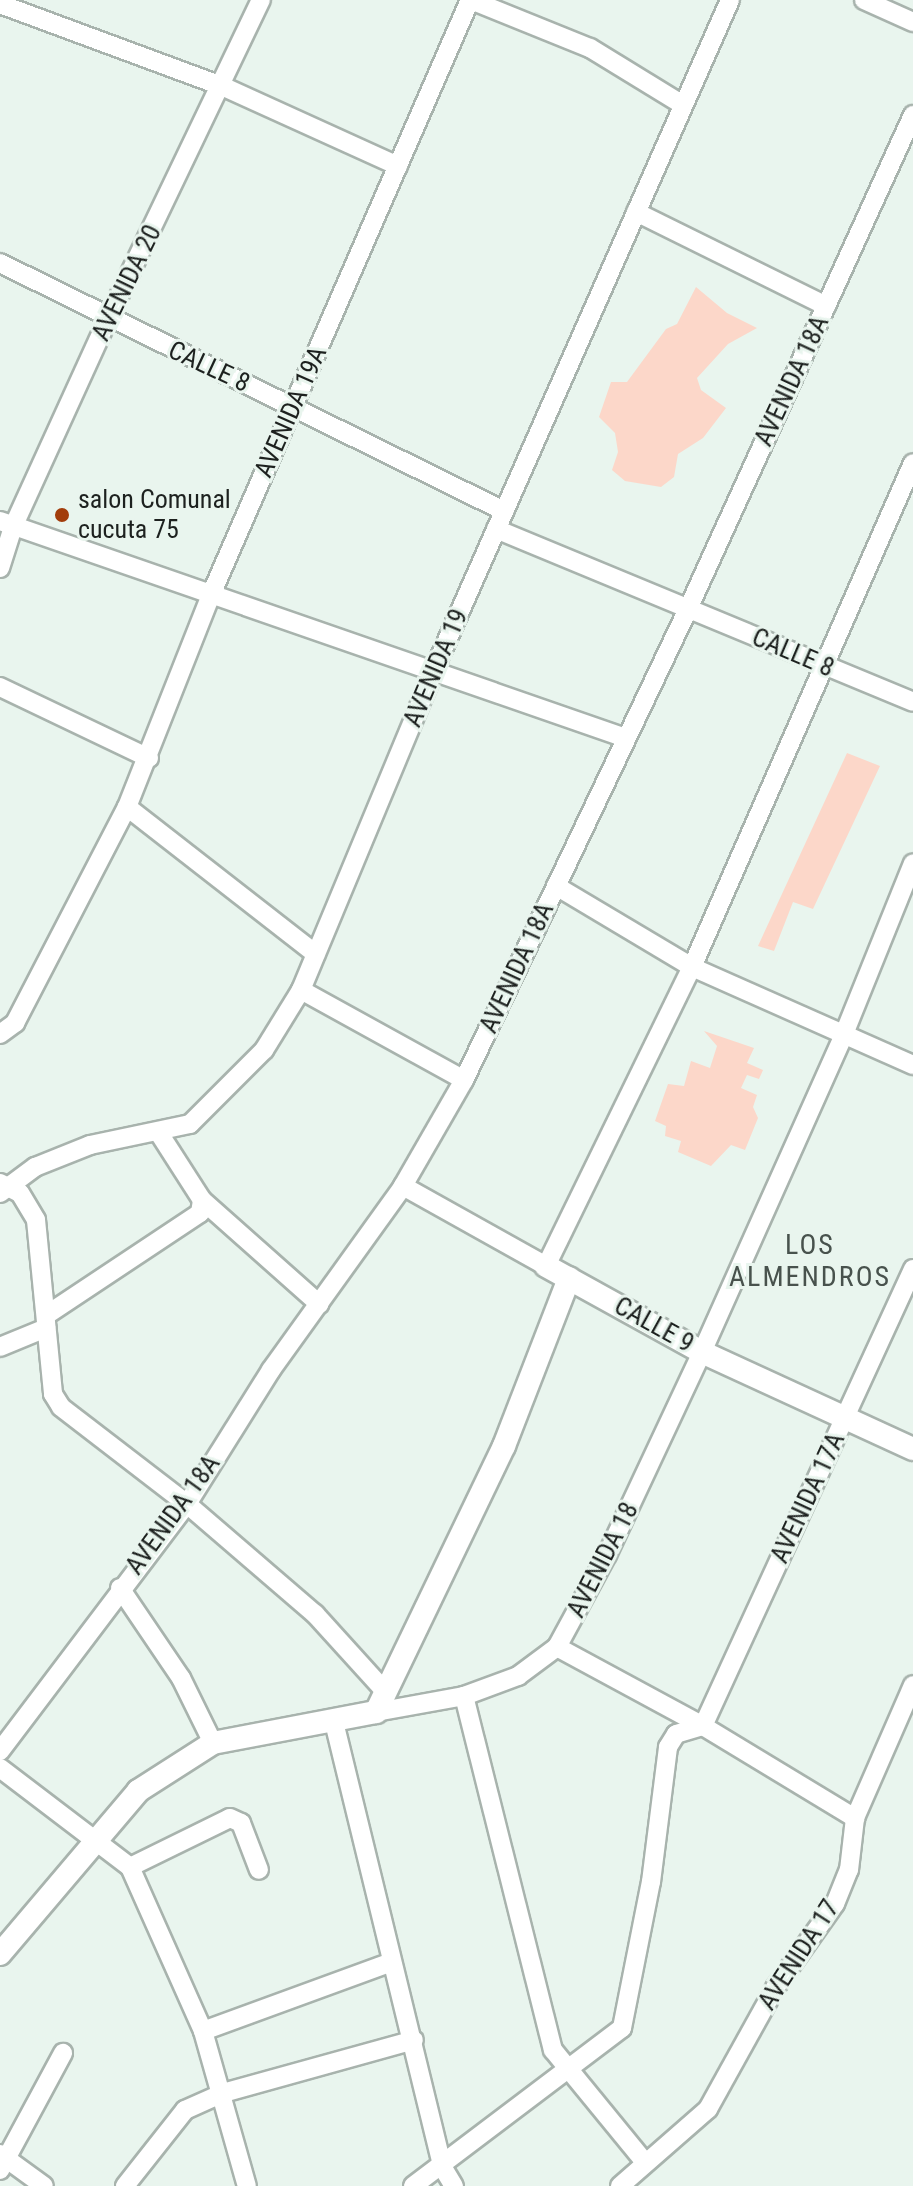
<!DOCTYPE html>
<style>
body{margin:0}
#map{position:relative;width:913px;height:2186px;overflow:hidden;background:#e9f5ee;font-family:"Roboto Condensed",sans-serif}
div>[style]{position:absolute}
.green>*{inset:0;background:#fcd7c9}
.roads{filter:drop-shadow(2px 0 #a8b3ad) drop-shadow(-2px 0 #a8b3ad) drop-shadow(0 2px #a8b3ad) drop-shadow(0 -2px #a8b3ad)}
.minor>*{height:18px;margin:-9px;padding:0 9px;transform-origin:9px;border-radius:9px;background:#fff}
.tertiary>*{height:22px;margin:-11px;padding:0 11px;transform-origin:11px;border-radius:11px;background:#fff}
.dots>*{width:22px;height:22px;translate:-50% -50%;box-sizing:border-box;border:4px solid #e9f5ee;border-radius:50%}
span{translate:-50% -50%;white-space:nowrap;text-align:center;line-height:1.15;-webkit-text-stroke:6px #e9f5ee;paint-order:stroke}
.street-label{font-size:26px;color:#1d211f}
.poi-label{font-size:26px;color:#1d211f}
.left{translate:0 -50%;text-align:left}
.neighbourhood-label{font-size:28px;color:#48524d;letter-spacing:2px}
</style>
<div id="map">
<div class="green">
<div style="clip-path:polygon(696px 287px,727px 313px,757px 328px,728px 344px,697px 378px,701px 390px,726px 408px,703px 438px,678px 454px,674px 477px,661px 487px,625px 481px,612px 470px,618px 452px,615px 433px,599px 417px,611px 382px,627px 382px,666px 329px,677px 324px)"></div>
<div style="clip-path:polygon(847px 753px,880px 766px,813px 909px,793px 902px,774px 951px,758px 946px)"></div>
<div style="clip-path:polygon(704px 1031px,754px 1048px,747px 1063px,763px 1070px,759px 1079px,747px 1075px,741px 1088px,757px 1095px,753px 1107px,758px 1118px,745px 1150px,731px 1145px,711px 1166px,678px 1152px,681px 1141px,665px 1136px,666px 1126px,655px 1121px,668px 1084px,684px 1086px,691px 1061px,710px 1068px,717px 1046px)"></div>
</div>
<div class="roads">
<div class="minor">
<div style="left:471px;top:0;width:128px;rotate:22deg"></div>
<div style="left:590px;top:48px;width:109px;rotate:31.5deg"></div>
<div style="left:864px;top:0;width:54px;rotate:24.2deg"></div>
<div style="left:0;top:4px;width:239px;rotate:20.3deg"></div>
<div style="left:224px;top:87px;width:191px;rotate:24.4deg"></div>
<div style="left:636px;top:212px;width:212px;rotate:26.3deg"></div>
<div style="left:0;top:263px;width:562px;rotate:26.2deg"></div>
<div style="left:0;top:521px;width:663px;rotate:19.12deg"></div>
<div style="left:496px;top:529px;width:451px;rotate:22.5deg"></div>
<div style="left:0;top:568px;width:43px;rotate:-72.4deg"></div>
<div style="left:13px;top:527px;width:229px;rotate:-65.5deg"></div>
<div style="left:108px;top:319px;width:354px;rotate:-64.4deg"></div>
<div style="left:0;top:687px;width:165px;rotate:25.5deg"></div>
<div style="left:127px;top:807px;width:239px;rotate:37.9deg"></div>
<div style="left:556px;top:886px;width:158px;rotate:30.8deg"></div>
<div style="left:692px;top:967px;width:242px;rotate:23.9deg"></div>
<div style="left:301px;top:990px;width:186px;rotate:28.9deg"></div>
<div style="left:0;top:1034px;width:19px;rotate:-36deg"></div>
<div style="left:15px;top:1023px;width:243px;rotate:-62.6deg"></div>
<div style="left:127px;top:807px;width:226px;rotate:-68.4deg"></div>
<div style="left:210px;top:597px;width:651px;rotate:-66.47deg"></div>
<div style="left:0;top:1183px;width:22px;rotate:27deg"></div>
<div style="left:20px;top:1193px;width:31px;rotate:59deg"></div>
<div style="left:36px;top:1220px;width:175px;rotate:84.4deg"></div>
<div style="left:53px;top:1394px;width:15px;rotate:58deg"></div>
<div style="left:61px;top:1407px;width:159px;rotate:37.6deg"></div>
<div style="left:187px;top:1504px;width:169px;rotate:40.7deg"></div>
<div style="left:315px;top:1614px;width:103px;rotate:47.8deg"></div>
<div style="left:403px;top:1186px;width:164px;rotate:29.2deg"></div>
<div style="left:546px;top:1266px;width:333px;rotate:-64deg"></div>
<div style="left:692px;top:967px;width:550px;rotate:-66.32deg"></div>
<div style="left:0;top:1193px;width:44px;rotate:-36.6deg"></div>
<div style="left:35px;top:1167px;width:59px;rotate:-21.8deg"></div>
<div style="left:90px;top:1145px;width:102px;rotate:-11.9deg"></div>
<div style="left:190px;top:1124px;width:105px;rotate:-45deg"></div>
<div style="left:264px;top:1050px;width:70px;rotate:-58.3deg"></div>
<div style="left:301px;top:990px;width:347px;rotate:-67.4deg"></div>
<div style="left:434px;top:670px;width:732px;rotate:-66.16deg"></div>
<div style="left:202px;top:1200px;width:157px;rotate:41.6deg"></div>
<div style="left:48px;top:1314px;width:182px;rotate:-33.6deg"></div>
<div style="left:200px;top:1213px;width:13px;rotate:-81deg"></div>
<div style="left:202px;top:1200px;width:80px;rotate:-122.7deg"></div>
<div style="left:0;top:1347px;width:50px;rotate:-22.4deg"></div>
<div style="left:120px;top:1588px;width:109px;rotate:55.9deg"></div>
<div style="left:181px;top:1678px;width:72px;rotate:63.8deg"></div>
<div style="left:557px;top:1647px;width:166px;rotate:28.4deg"></div>
<div style="left:703px;top:1726px;width:178px;rotate:31.2deg"></div>
<div style="left:464px;top:1696px;width:365px;rotate:75.9deg"></div>
<div style="left:553px;top:2050px;width:144px;rotate:50.7deg"></div>
<div style="left:376px;top:1712px;width:89px;rotate:-10.3deg"></div>
<div style="left:464px;top:1696px;width:58px;rotate:-20.3deg"></div>
<div style="left:518px;top:1676px;width:49px;rotate:-36.6deg"></div>
<div style="left:557px;top:1647px;width:105px;rotate:-61.5deg"></div>
<div style="left:607px;top:1555px;width:224px;rotate:-64.9deg"></div>
<div style="left:702px;top:1352px;width:348px;rotate:-65.9deg"></div>
<div style="left:844px;top:1034px;width:184px;rotate:-68deg"></div>
<div style="left:334px;top:1722px;width:459px;rotate:76.3deg"></div>
<div style="left:443px;top:2168px;width:21px;rotate:59deg"></div>
<div style="left:703px;top:1726px;width:503px;rotate:-65.32deg"></div>
<div style="left:0;top:1751px;width:310px;rotate:-52.9deg"></div>
<div style="left:187px;top:1504px;width:158px;rotate:-57.9deg"></div>
<div style="left:271px;top:1370px;width:226px;rotate:-54.3deg"></div>
<div style="left:403px;top:1186px;width:122px;rotate:-60.1deg"></div>
<div style="left:464px;top:1080px;width:522px;rotate:-64.56deg"></div>
<div style="left:688px;top:609px;width:543px;rotate:-65.51deg"></div>
<div style="left:0;top:1768px;width:163px;rotate:37.3deg"></div>
<div style="left:130px;top:1867px;width:180px;rotate:66deg"></div>
<div style="left:203px;top:2031px;width:161px;rotate:74.2deg"></div>
<div style="left:130px;top:1867px;width:111px;rotate:-26.1deg"></div>
<div style="left:230px;top:1818px;width:12px;rotate:24deg"></div>
<div style="left:241px;top:1823px;width:50px;rotate:69deg"></div>
<div style="left:203px;top:2031px;width:201px;rotate:-20.1deg"></div>
<div style="left:0;top:2154px;width:54px;rotate:36deg"></div>
<div style="left:0;top:2170px;width:133px;rotate:-61.7deg"></div>
<div style="left:125px;top:2186px;width:97px;rotate:-51.7deg"></div>
<div style="left:185px;top:2110px;width:42px;rotate:-24.1deg"></div>
<div style="left:223px;top:2093px;width:198px;rotate:-15.5deg"></div>
<div style="left:413px;top:2186px;width:262px;rotate:-37.1deg"></div>
<div style="left:622px;top:2028px;width:149px;rotate:-78.8deg"></div>
<div style="left:651px;top:1882px;width:136px;rotate:-82.8deg"></div>
<div style="left:668px;top:1747px;width:15px;rotate:-58deg"></div>
<div style="left:676px;top:1734px;width:28px;rotate:-17deg"></div>
<div style="left:620px;top:2186px;width:117px;rotate:-41.2deg"></div>
<div style="left:708px;top:2109px;width:138px;rotate:-61deg"></div>
<div style="left:775px;top:1988px;width:103px;rotate:-54.5deg"></div>
<div style="left:835px;top:1904px;width:37px;rotate:-68deg"></div>
<div style="left:849px;top:1870px;width:52px;rotate:-83.4deg"></div>
<div style="left:855px;top:1818px;width:145px;rotate:-66.4deg"></div>
</div>
<div class="tertiary">
<div style="left:546px;top:1266px;width:178px;rotate:28.9deg"></div>
<div style="left:702px;top:1352px;width:232px;rotate:24.7deg"></div>
<div style="left:0;top:1954px;width:214px;rotate:-49.7deg"></div>
<div style="left:138px;top:1791px;width:89px;rotate:-32.6deg"></div>
<div style="left:213px;top:1743px;width:166px;rotate:-10.8deg"></div>
<div style="left:376px;top:1712px;width:295px;rotate:-64.3deg"></div>
<div style="left:504px;top:1446px;width:180px;rotate:-68.8deg"></div>
</div>
</div>
<div class="dots">
<div style="left:62px;top:515px;background:#a23d0b"></div>
</div>
<div class="street-label">
<span style="left:127px;top:283px;rotate:-64deg">AVENIDA 20</span>
<span style="left:209px;top:367px;rotate:25deg">CALLE 8</span>
<span style="left:792px;top:381px;rotate:-65deg">AVENIDA 18A</span>
<span style="left:291px;top:412px;rotate:-66deg">AVENIDA 19A</span>
<span style="left:793px;top:653px;rotate:23deg">CALLE 8</span>
<span style="left:436px;top:668px;rotate:-67deg">AVENIDA 19</span>
<span style="left:517px;top:968px;rotate:-65deg">AVENIDA 18A</span>
<span style="left:654px;top:1325px;rotate:29deg">CALLE 9</span>
<span style="left:808px;top:1498px;rotate:-65deg">AVENIDA 17A</span>
<span style="left:173px;top:1515px;rotate:-54deg">AVENIDA 18A</span>
<span style="left:603px;top:1560px;rotate:-63deg">AVENIDA 18</span>
<span style="left:799px;top:1955px;rotate:-57deg">AVENIDA 17</span>
</div>
<div class="poi-label">
<span class="left" style="left:78px;top:515px">salon Comunal<br>cucuta 75</span>
</div>
<div class="neighbourhood-label">
<span style="left:810px;top:1261px">LOS<br>ALMENDROS</span>
</div>
</div>
